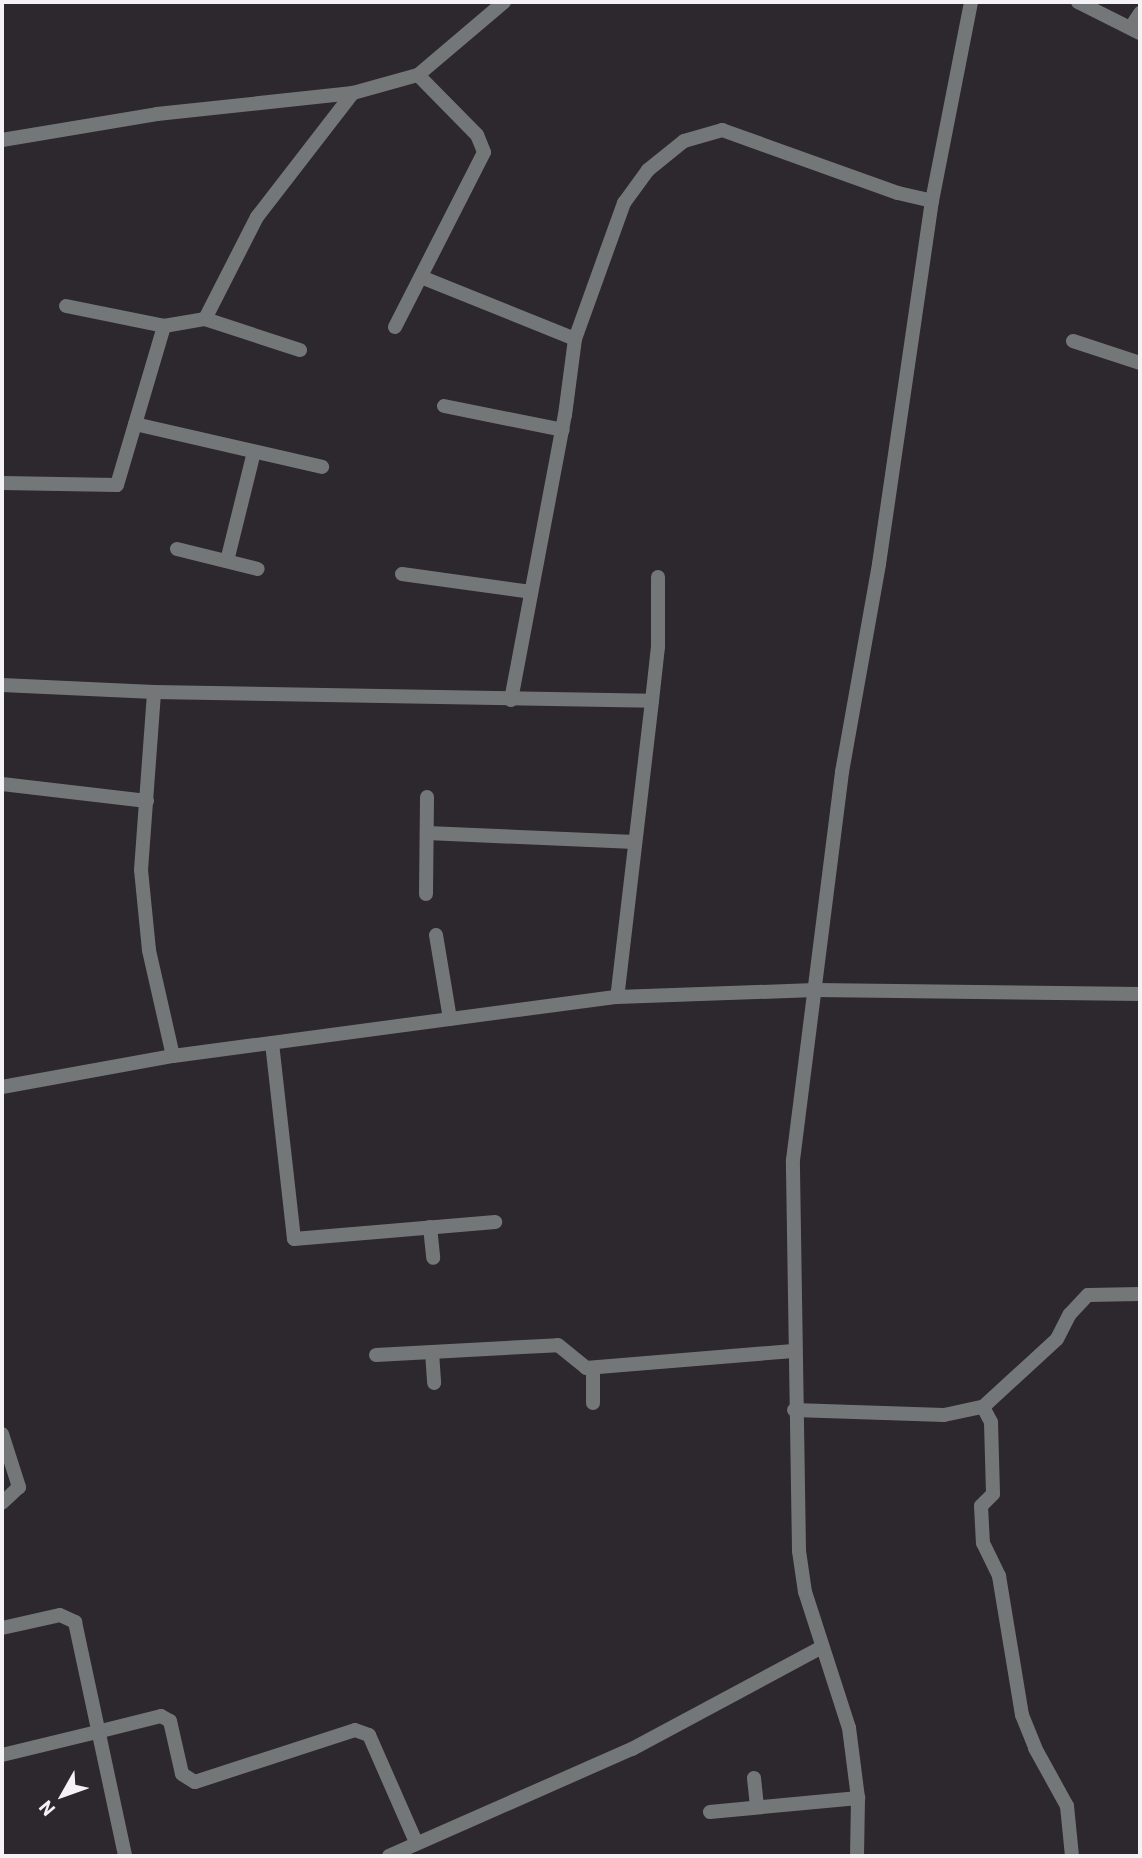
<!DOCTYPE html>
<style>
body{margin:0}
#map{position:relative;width:1142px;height:1858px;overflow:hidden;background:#2c282d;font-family:Barlow,sans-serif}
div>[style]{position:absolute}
.service>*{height:14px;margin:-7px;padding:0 7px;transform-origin:7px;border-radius:7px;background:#747777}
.minor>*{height:14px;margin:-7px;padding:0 7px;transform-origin:7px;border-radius:7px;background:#747777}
span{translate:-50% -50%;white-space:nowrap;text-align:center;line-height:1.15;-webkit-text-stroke:5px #2c282d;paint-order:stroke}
.frame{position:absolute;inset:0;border:4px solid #f4f2f5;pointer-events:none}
.north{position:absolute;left:28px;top:1760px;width:70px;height:70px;-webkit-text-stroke:5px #2c282d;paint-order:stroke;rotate:230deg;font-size:19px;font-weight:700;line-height:28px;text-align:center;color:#f4f2f5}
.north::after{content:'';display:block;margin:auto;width:24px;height:32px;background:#f4f2f5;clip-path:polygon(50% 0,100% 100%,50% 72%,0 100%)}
</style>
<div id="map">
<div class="service">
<div style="left:1131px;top:27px;width:17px;rotate:-57deg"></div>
<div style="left:421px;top:277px;width:166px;rotate:21.9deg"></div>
<div style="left:575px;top:339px;width:145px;rotate:-70.2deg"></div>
<div style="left:624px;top:203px;width:41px;rotate:-54deg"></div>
<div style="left:648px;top:170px;width:46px;rotate:-38.9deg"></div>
<div style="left:684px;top:141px;width:40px;rotate:-16deg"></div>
<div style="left:722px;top:130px;width:187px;rotate:19.7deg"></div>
<div style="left:898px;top:193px;width:35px;rotate:13deg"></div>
<div style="left:66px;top:306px;width:100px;rotate:11.5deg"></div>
<div style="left:205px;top:319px;width:100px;rotate:18.1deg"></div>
<div style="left:395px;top:327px;width:196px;rotate:-63deg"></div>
<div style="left:484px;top:152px;width:18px;rotate:-112deg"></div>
<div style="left:477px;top:135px;width:84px;rotate:-134.5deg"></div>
<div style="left:1073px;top:341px;width:71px;rotate:18.2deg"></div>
<div style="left:444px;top:406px;width:121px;rotate:11.4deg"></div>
<div style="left:402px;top:574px;width:130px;rotate:7.9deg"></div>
<div style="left:652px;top:701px;width:54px;rotate:-83.7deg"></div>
<div style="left:658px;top:647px;width:70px;rotate:-90deg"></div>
<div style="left:2px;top:784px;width:146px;rotate:6.7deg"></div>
<div style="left:427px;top:833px;width:208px;rotate:2.5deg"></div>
<div style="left:426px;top:894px;width:97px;rotate:-89.4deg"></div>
<div style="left:436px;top:935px;width:85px;rotate:80.5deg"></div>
<div style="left:272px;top:1043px;width:197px;rotate:83.6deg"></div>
<div style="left:294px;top:1239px;width:202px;rotate:-4.8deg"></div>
<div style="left:430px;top:1227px;width:31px;rotate:84deg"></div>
<div style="left:432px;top:1352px;width:31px;rotate:86deg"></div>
<div style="left:376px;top:1355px;width:182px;rotate:-3.1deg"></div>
<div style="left:558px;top:1345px;width:36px;rotate:39deg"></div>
<div style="left:586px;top:1368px;width:208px;rotate:-4.7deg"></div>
<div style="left:593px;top:1368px;width:35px;rotate:90deg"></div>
<div style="left:983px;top:1407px;width:17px;rotate:62deg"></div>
<div style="left:991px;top:1422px;width:72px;rotate:88.4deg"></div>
<div style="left:993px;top:1494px;width:17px;rotate:135deg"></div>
<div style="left:981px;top:1506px;width:37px;rotate:87deg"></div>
<div style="left:983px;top:1543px;width:37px;rotate:64deg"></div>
<div style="left:999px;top:1576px;width:141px;rotate:80.6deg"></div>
<div style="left:1022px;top:1715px;width:35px;rotate:68deg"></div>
<div style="left:1035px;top:1748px;width:66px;rotate:61.1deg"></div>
<div style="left:1067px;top:1806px;width:50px;rotate:84.3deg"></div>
<div style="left:794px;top:1410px;width:150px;rotate:1.9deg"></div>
<div style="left:944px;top:1415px;width:40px;rotate:-12deg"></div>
<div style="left:983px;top:1407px;width:100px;rotate:-42.6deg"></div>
<div style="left:1057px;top:1339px;width:28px;rotate:-63deg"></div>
<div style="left:1070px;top:1314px;width:26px;rotate:-47deg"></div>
<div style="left:1088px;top:1295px;width:52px;rotate:-1.1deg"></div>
<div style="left:101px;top:1731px;width:62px;rotate:-14deg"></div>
<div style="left:161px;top:1716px;width:10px;rotate:29deg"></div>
<div style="left:170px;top:1721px;width:54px;rotate:77.2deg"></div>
<div style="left:182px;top:1774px;width:15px;rotate:32deg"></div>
<div style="left:195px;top:1782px;width:168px;rotate:-18deg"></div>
<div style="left:355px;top:1730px;width:15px;rotate:20deg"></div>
<div style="left:369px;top:1735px;width:117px;rotate:66.3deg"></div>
<div style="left:754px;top:1778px;width:29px;rotate:84deg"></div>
<div style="left:710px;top:1812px;width:149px;rotate:-5.4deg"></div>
</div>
<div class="minor">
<div style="left:1078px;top:2px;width:69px;rotate:26.6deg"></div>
<div style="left:2px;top:140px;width:157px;rotate:-9.5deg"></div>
<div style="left:157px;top:114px;width:197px;rotate:-6.1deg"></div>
<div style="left:353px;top:93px;width:67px;rotate:-15.5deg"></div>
<div style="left:418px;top:75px;width:113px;rotate:-40.3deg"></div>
<div style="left:135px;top:424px;width:192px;rotate:12.9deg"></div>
<div style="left:2px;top:483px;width:115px;rotate:1deg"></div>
<div style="left:117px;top:485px;width:166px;rotate:-73.5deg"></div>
<div style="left:164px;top:326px;width:42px;rotate:-9.7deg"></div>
<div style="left:205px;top:319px;width:114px;rotate:-63deg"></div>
<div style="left:257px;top:217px;width:157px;rotate:-52.3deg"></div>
<div style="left:177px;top:549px;width:83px;rotate:13.9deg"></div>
<div style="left:227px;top:561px;width:112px;rotate:-76.1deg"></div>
<div style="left:2px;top:685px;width:152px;rotate:2.6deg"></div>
<div style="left:511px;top:700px;width:290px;rotate:-79.3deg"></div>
<div style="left:565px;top:415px;width:77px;rotate:-82.5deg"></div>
<div style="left:173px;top:1056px;width:109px;rotate:-102.8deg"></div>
<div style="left:149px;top:950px;width:80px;rotate:-95.7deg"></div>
<div style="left:141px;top:870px;width:178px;rotate:-85.8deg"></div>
<div style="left:154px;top:692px;width:498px;rotate:1deg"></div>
<div style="left:652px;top:701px;width:298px;rotate:96.7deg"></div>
<div style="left:2px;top:1087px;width:174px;rotate:-10.3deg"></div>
<div style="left:173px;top:1056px;width:448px;rotate:-7.6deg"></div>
<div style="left:617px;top:997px;width:198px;rotate:-2deg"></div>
<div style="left:815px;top:990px;width:325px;rotate:0.7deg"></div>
<div style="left:2px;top:1434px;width:56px;rotate:72.2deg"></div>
<div style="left:19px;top:1487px;width:23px;rotate:137deg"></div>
<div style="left:2px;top:1628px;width:59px;rotate:-12.6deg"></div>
<div style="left:60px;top:1615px;width:17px;rotate:25deg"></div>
<div style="left:75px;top:1622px;width:239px;rotate:77.9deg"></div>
<div style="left:2px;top:1755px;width:102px;rotate:-13.6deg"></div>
<div style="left:389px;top:1856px;width:266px;rotate:-23.8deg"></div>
<div style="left:632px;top:1749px;width:216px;rotate:-28.2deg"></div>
<div style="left:857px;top:1856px;width:58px;rotate:-89deg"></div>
<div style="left:858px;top:1798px;width:71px;rotate:-97.3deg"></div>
<div style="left:849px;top:1728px;width:143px;rotate:-107.9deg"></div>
<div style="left:805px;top:1592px;width:41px;rotate:-98.3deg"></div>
<div style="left:799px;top:1551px;width:391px;rotate:-90.9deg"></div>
<div style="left:793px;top:1160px;width:391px;rotate:-82.8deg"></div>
<div style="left:842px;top:772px;width:211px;rotate:-79.9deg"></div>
<div style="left:879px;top:564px;width:367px;rotate:-81.7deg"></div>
<div style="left:932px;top:201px;width:203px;rotate:-78.9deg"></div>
</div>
<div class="frame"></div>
<div class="north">N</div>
</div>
